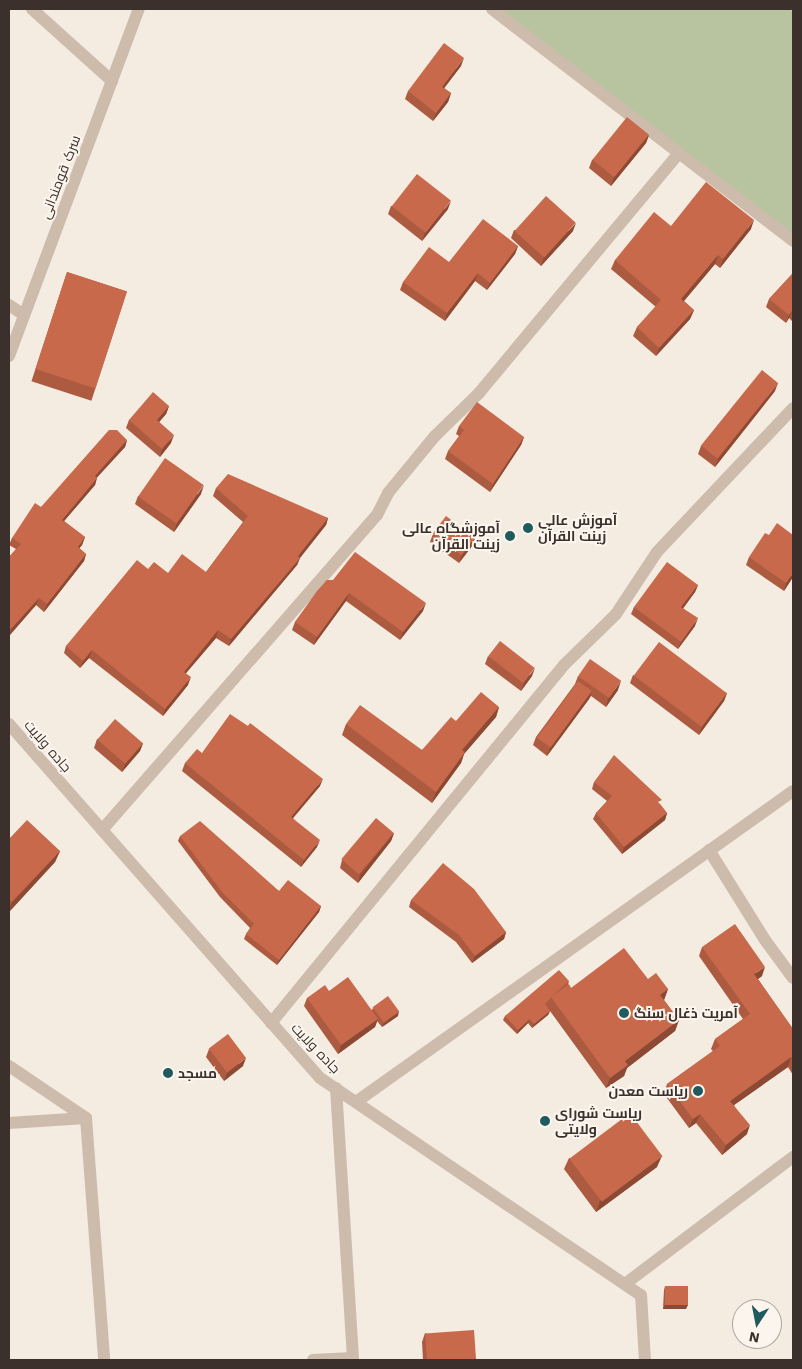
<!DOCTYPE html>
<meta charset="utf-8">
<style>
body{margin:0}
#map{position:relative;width:802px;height:1369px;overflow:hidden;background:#f4ebe1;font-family:"Work Sans",Cairo,sans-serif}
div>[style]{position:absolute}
.green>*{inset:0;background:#b8c4a0}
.street>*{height:12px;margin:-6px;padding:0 6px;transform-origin:6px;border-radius:6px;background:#cdbbac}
.wall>*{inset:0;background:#ac5a40;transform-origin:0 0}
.shaded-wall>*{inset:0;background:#8c4a34}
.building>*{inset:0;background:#c8694b;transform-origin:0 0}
.dots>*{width:14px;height:14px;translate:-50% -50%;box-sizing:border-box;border:2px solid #fbf5ee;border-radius:50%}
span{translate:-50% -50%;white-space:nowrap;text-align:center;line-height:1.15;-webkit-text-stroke:4px #fbf5ee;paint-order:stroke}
.street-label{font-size:14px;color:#3b302b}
.poi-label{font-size:14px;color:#3b302b;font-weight:700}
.left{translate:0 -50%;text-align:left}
.right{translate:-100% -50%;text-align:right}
.frame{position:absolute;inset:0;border:10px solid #3b302b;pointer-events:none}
.north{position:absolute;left:732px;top:1299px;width:50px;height:50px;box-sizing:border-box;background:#fbf5ee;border:1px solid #aea6a0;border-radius:50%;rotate:191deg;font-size:14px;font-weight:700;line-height:20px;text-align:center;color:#3b302b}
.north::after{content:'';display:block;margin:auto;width:18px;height:22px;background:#1f5a5e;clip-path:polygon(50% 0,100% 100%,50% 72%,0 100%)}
</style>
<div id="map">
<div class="green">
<div style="clip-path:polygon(490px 9px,790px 9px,793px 12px,793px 237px)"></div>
</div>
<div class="street">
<div style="left:32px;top:9px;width:108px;rotate:42deg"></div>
<div style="left:492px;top:9px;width:380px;rotate:37.6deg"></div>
<div style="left:9px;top:305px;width:18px;rotate:34deg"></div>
<div style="left:9px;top:356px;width:371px;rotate:-69.5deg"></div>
<div style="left:9px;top:724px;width:471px;rotate:48.7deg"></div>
<div style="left:320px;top:1078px;width:387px;rotate:34.1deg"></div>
<div style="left:641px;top:1295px;width:65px;rotate:86.5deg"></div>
<div style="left:102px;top:830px;width:418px;rotate:-48.9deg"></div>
<div style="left:377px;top:515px;width:25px;rotate:-63deg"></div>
<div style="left:388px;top:493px;width:74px;rotate:-50.5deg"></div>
<div style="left:435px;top:436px;width:62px;rotate:-44.3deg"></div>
<div style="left:479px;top:393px;width:312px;rotate:-50.2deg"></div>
<div style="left:709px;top:850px;width:106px;rotate:58.1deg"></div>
<div style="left:765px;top:940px;width:47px;rotate:53.6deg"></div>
<div style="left:271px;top:1023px;width:463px;rotate:-50.7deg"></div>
<div style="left:564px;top:665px;width:73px;rotate:-44.4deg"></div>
<div style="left:616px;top:614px;width:74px;rotate:-56.5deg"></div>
<div style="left:657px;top:552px;width:198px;rotate:-46.6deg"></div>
<div style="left:9px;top:1066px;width:93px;rotate:34deg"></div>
<div style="left:86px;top:1118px;width:243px;rotate:85.7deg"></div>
<div style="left:336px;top:1088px;width:273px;rotate:86.4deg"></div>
<div style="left:356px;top:1102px;width:536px;rotate:-35.44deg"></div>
<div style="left:9px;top:1123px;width:77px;rotate:-3.7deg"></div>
<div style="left:625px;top:1284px;width:211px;rotate:-37.1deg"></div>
<div style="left:313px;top:1360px;width:39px;rotate:-3deg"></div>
</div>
<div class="wall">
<div style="clip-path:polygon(461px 66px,444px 88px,451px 93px,448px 102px,433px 121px,405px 99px,408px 91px)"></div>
<div style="clip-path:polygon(649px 135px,646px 143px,611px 186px,589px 168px,592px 160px)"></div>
<div style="clip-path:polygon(391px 206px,448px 209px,422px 241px,388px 214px)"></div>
<div style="clip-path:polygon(671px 226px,751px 229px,720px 268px,715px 264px,684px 301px,694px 310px,690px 319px,656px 356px,633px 336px,637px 327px,656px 307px,611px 269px,615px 260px)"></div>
<div style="clip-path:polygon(514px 230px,573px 231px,541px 266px,511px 238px)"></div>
<div style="clip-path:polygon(518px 246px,515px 254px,487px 290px,475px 281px,445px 321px,400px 290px,403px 282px,449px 262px)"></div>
<div style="left:67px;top:272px;width:63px;height:115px;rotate:18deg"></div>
<div style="clip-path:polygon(793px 273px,793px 322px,789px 318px,786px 323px,766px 307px,769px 299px)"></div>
<div style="clip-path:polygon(775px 391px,715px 467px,698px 454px,701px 446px)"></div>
<div style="clip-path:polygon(169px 406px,166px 414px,159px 422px,171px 443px,160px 457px,126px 428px,129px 420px)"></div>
<div style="clip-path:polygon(459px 426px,524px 437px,521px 445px,490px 492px,445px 459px,448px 451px,459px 436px,456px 434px)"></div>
<div style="clip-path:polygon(127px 440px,125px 447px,97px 477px,95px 485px,64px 521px,85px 537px,82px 545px,79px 548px,86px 554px,84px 561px,44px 612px,36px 605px,9px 636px,9px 557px,16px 549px,9px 545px,12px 538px,41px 507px)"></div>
<div style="clip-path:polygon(216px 488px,328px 518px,326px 525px,300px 558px,297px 565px,229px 646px,216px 638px,186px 673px,188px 685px,163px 716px,89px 658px,80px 668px,64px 653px,66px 646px,148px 569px,168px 573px,206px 572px,243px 522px,213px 496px)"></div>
<div style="clip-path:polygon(201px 494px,174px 532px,135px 504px,138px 496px)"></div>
<div style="clip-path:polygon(433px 534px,475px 538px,472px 546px,459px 563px,430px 542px)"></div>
<div style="clip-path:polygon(749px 557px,793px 577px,784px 591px,746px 565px)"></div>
<div style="clip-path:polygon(327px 580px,423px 611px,400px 640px,346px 601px,314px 645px,292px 630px,295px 622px)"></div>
<div style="clip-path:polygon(698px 585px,695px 592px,683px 608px,695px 626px,678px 649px,631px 614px,634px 607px)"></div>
<div style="clip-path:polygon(488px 656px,532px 676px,521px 691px,485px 664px)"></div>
<div style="clip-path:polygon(633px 675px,727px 693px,724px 701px,699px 735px,630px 683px)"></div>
<div style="clip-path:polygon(578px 676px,618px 690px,606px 707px,591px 696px,589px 699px,547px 756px,533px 745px,536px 737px,575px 684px)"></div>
<div style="clip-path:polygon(499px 707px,496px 717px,464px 754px,461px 763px,432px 803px,342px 735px,346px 724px,422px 750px,456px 721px)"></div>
<div style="clip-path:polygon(97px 739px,143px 743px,140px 751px,122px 772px,94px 748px)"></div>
<div style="clip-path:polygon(202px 753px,320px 786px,293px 818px,317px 847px,301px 867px,182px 771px,185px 763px)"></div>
<div style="clip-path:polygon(594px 782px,660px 804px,667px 813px,665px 820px,622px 854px,593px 819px,596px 813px,607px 801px,592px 789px)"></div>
<div style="clip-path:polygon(394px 833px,391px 841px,358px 883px,340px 868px,342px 860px)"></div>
<div style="clip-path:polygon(180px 836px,279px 891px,321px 906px,319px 912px,277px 965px,244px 939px,246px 934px,250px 928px,220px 897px,178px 841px)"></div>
<div style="clip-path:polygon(9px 839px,60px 851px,55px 862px,9px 912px)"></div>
<div style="clip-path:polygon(411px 900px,506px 932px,504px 939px,472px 963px,456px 942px,409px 907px)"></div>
<div style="clip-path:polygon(702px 947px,762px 976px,758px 979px,793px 1029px,793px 1075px,788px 1067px,734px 1105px,747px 1134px,722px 1155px,696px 1123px,689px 1128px,664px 1094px,667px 1084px,713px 1051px,711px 1049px,715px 1039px,743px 1019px,699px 956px)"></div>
<div style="clip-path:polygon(648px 979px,668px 989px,664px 1000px,679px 1020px,675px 1031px,627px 1068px,624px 1076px,606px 1088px,550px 1011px,548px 1015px,532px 1028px,528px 1023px,517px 1034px,503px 1020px,505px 1016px,569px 981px,568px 985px,571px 988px)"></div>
<div style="clip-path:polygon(329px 991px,372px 1010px,373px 1008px,398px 1016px,382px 1027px,377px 1021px,375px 1027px,338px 1054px,304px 1006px,307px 998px)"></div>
<div style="clip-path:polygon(209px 1049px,243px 1066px,224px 1081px,206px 1057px)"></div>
<div style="clip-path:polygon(569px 1158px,657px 1167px,596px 1212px,564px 1169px)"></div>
<div style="clip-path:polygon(665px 1286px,686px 1309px,663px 1309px,664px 1290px)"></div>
<div style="clip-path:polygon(425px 1333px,476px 1360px,423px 1360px,422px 1342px)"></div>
</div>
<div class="shaded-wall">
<div style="clip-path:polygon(464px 58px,461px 66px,439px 95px,442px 87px)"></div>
<div style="clip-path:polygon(451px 93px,448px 102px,433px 121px,436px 113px)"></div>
<div style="clip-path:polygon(649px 135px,646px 143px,611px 186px,614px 177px)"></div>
<div style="clip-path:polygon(451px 201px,448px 209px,422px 241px,425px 233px)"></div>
<div style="clip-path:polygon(754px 220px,751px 229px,720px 268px,723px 259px)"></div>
<div style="clip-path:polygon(576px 223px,573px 231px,541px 266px,544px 257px)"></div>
<div style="clip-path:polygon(518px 246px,515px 254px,487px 290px,490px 283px)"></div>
<div style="clip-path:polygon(718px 255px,715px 264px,678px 308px,681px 299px)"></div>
<div style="clip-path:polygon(478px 273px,475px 281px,445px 321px,447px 313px)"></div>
<div style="clip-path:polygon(694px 310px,690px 319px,656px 356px,659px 348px)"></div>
<div style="clip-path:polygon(792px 311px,789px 318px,786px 323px,789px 315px)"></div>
<div style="clip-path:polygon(778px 383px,775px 391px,715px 467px,718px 459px)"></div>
<div style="clip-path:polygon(169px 406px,166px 414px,154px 428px,157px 420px)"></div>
<div style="clip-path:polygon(174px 435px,171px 443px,160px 457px,162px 449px)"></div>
<div style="clip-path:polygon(524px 437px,521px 445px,490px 492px,493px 484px)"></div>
<div style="clip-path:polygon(127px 440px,125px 447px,92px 483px,95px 476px)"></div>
<div style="clip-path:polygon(97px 478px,95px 485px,59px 527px,62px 520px)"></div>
<div style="clip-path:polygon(204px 485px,201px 494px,174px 532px,177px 523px)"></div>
<div style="clip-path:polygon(328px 518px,326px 525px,295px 564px,298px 556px)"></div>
<div style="clip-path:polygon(85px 537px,82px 545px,75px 554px,78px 547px)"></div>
<div style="clip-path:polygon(475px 538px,472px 546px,459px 563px,462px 555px)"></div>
<div style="clip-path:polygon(86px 554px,84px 561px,44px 612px,47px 604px)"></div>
<div style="clip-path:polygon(300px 558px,297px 565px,229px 646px,231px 639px)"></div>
<div style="clip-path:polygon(793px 573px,793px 577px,784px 591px,786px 583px)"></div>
<div style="clip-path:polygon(698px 585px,695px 592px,679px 614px,681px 607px)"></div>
<div style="clip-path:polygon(349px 593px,346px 601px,314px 645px,317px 637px)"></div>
<div style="clip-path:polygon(39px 598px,36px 605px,9px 636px,11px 629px)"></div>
<div style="clip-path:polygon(426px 603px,423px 611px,400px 640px,403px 632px)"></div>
<div style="clip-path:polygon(698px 618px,695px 626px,678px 649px,681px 642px)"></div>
<div style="clip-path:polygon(218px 630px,216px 638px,181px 679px,184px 672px)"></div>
<div style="clip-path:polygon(92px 650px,89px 658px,80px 668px,83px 661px)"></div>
<div style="clip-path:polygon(535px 668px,532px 676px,521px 691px,524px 683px)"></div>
<div style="clip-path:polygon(191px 677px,188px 685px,163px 716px,165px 709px)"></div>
<div style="clip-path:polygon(621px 681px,618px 690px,606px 707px,608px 699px)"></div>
<div style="clip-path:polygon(592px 691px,589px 699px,547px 756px,550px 748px)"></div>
<div style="clip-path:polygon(727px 693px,724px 701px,699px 735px,702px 727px)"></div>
<div style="clip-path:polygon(499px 707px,496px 717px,464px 754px,461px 763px,432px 803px,436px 792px,462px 750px)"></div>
<div style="clip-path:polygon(143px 743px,140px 751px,122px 772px,125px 764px)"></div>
<div style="clip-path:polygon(323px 779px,320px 786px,288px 824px,291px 817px)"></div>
<div style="clip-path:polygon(667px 813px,665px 820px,622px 854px,624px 847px)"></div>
<div style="clip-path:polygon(394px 833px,391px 841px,358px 883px,360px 875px)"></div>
<div style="clip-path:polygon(320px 840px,317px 847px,301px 867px,304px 860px)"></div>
<div style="clip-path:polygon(60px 851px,55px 862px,9px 912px,9px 910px,12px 902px)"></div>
<div style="clip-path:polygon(321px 906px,319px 912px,277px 965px,279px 960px)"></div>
<div style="clip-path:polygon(506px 932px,504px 939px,472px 963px,475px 956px)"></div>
<div style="clip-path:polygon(765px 967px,762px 976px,751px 984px,754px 974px)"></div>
<div style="clip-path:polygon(668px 989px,664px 1000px,660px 995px)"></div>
<div style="clip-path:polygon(399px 1011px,398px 1016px,382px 1027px,384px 1023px)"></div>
<div style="clip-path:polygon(550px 1011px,548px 1015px,532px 1028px,534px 1024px)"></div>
<div style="clip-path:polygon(378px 1019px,375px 1027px,338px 1054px,341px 1045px)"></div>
<div style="clip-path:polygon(530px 1019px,528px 1023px,517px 1034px,518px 1030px)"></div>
<div style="clip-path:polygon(679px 1020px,675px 1031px,627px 1068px,624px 1076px,606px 1088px,610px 1078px,625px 1061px)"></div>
<div style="clip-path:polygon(791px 1057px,788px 1067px,727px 1110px,730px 1101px)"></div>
<div style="clip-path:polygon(246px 1058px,243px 1066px,224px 1081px,227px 1073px)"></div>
<div style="clip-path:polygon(700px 1114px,696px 1123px,689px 1128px,693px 1119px)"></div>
<div style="clip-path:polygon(750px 1125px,747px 1134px,722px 1155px,726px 1145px)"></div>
<div style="clip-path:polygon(662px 1156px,657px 1167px,596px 1212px,600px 1201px)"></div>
<div style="clip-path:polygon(665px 1305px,688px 1305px,686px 1309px,663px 1309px)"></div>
</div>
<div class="building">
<div style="clip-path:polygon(444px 43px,464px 58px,442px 87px,451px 93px,436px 113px,408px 91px)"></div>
<div style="left:627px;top:117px;width:28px;height:55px;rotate:39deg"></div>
<div style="left:417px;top:174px;width:43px;height:41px;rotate:38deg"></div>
<div style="clip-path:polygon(706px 182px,754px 220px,723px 259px,718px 255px,681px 299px,694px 310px,659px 348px,637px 327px,661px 300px,615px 260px,654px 212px,671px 226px)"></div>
<div style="left:546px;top:196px;width:40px;height:47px;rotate:42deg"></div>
<div style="clip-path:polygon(483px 219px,518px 246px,490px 283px,478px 273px,447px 313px,403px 282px,429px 247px,449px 262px)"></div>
<div style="left:67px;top:272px;width:63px;height:102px;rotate:18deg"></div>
<div style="clip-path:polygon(793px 273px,793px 312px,792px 311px,789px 315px,769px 299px)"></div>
<div style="left:762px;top:370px;width:21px;height:97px;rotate:39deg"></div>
<div style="clip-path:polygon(153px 392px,169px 406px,157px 420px,174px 435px,162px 449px,129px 420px)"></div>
<div style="clip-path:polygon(477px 402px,524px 437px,493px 484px,448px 451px,464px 430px,459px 426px)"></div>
<div style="clip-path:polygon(109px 430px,117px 430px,127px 440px,95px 476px,97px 478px,62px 520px,85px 537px,78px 547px,86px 554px,47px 604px,39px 598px,11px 629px,9px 627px,9px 557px,21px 544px,12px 538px,35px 503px,41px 507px)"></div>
<div style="left:165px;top:458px;width:47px;height:47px;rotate:35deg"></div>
<div style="clip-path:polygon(228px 474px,328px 518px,298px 556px,300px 558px,231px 639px,218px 630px,184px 672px,191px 677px,165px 709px,92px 650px,83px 661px,66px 646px,137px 560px,148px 569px,154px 562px,168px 573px,182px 554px,206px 572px,248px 516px,216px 488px)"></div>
<div style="left:446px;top:516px;width:36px;height:22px;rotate:37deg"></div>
<div style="clip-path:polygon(777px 523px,793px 535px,793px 573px,786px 583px,749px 557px,765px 533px,769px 535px)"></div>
<div style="clip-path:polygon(355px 552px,426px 603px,403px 632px,349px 593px,317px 637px,295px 622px,317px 591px,327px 580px,333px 580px)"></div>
<div style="clip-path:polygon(667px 562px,698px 585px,681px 607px,698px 618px,681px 642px,634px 607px)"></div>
<div style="left:500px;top:641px;width:44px;height:19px;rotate:38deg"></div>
<div style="left:659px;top:642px;width:85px;height:42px;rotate:37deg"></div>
<div style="left:590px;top:659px;width:38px;height:21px;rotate:35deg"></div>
<div style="left:578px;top:681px;width:17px;height:70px;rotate:36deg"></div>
<div style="clip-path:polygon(481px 692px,499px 707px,462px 750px,465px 752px,436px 792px,346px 724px,360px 705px,422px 750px,451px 717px,456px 721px)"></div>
<div style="clip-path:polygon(230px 714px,248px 726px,250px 723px,323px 779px,291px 817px,320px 840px,304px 860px,185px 763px,197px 749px,202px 753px)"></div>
<div style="left:115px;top:719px;width:37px;height:27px;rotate:41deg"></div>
<div style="clip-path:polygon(614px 755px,662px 800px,658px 802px,667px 813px,624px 847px,596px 813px,612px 796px,594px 782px)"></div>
<div style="left:376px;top:818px;width:23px;height:54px;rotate:40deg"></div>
<div style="clip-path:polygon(27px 820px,60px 851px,12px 902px,9px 899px,9px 839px)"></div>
<div style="clip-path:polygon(200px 821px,279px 891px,288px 880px,321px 906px,279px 960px,246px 934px,254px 924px,222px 892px,180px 836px)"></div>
<div style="clip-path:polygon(443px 863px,474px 889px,506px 932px,475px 956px,459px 935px,411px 900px)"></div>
<div style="clip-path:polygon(735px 924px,765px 967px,754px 974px,793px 1029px,793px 1060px,791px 1057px,730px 1101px,750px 1125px,726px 1145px,700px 1114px,693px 1119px,667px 1084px,720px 1046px,715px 1039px,750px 1014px,702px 947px)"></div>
<div style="clip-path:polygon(624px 948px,648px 979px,656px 973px,668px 989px,660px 995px,679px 1020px,625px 1061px,628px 1065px,610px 1078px,551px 997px,569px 984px,571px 988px)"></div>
<div style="clip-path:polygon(559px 970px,569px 981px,558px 991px,551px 997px,550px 999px,545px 1004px,550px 1011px,534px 1024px,530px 1019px,518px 1030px,505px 1016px)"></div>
<div style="clip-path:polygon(348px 977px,378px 1019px,341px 1045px,307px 998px,325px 985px,329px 991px)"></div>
<div style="left:388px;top:996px;width:19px;height:19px;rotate:54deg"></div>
<div style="left:228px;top:1034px;width:30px;height:24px;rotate:53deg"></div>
<div style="left:630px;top:1113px;width:54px;height:76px;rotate:53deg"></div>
<div style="left:665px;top:1286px;width:23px;height:19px"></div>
<div style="left:474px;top:1330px;width:30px;height:49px;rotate:86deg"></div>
</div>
<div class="dots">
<div style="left:528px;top:528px;background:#1f5a5e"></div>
<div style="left:510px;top:536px;background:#1f5a5e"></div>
<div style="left:624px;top:1013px;background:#1f5a5e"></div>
<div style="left:168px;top:1073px;background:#1f5a5e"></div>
<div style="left:698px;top:1091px;background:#1f5a5e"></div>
<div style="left:545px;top:1121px;background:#1f5a5e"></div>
</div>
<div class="street-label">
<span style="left:60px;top:177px;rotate:-69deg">سرک قومندانی</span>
<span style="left:48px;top:746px;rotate:49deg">جاده ولایت</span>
<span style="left:316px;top:1048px;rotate:46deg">جاده ولایت</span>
</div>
<div class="poi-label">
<span class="left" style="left:538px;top:528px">آموزش عالی<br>زینت القرآن</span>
<span class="right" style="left:500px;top:536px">آموزشگاه عالی<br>زینت القرآن</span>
<span class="left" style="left:634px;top:1013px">آمریت ذغال سنگ</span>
<span class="left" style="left:178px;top:1073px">مسجد</span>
<span class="right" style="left:688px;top:1091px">ریاست معدن</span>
<span class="left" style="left:555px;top:1121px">ریاست شورای<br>ولایتی</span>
</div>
<div class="frame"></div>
<div class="north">N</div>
</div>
